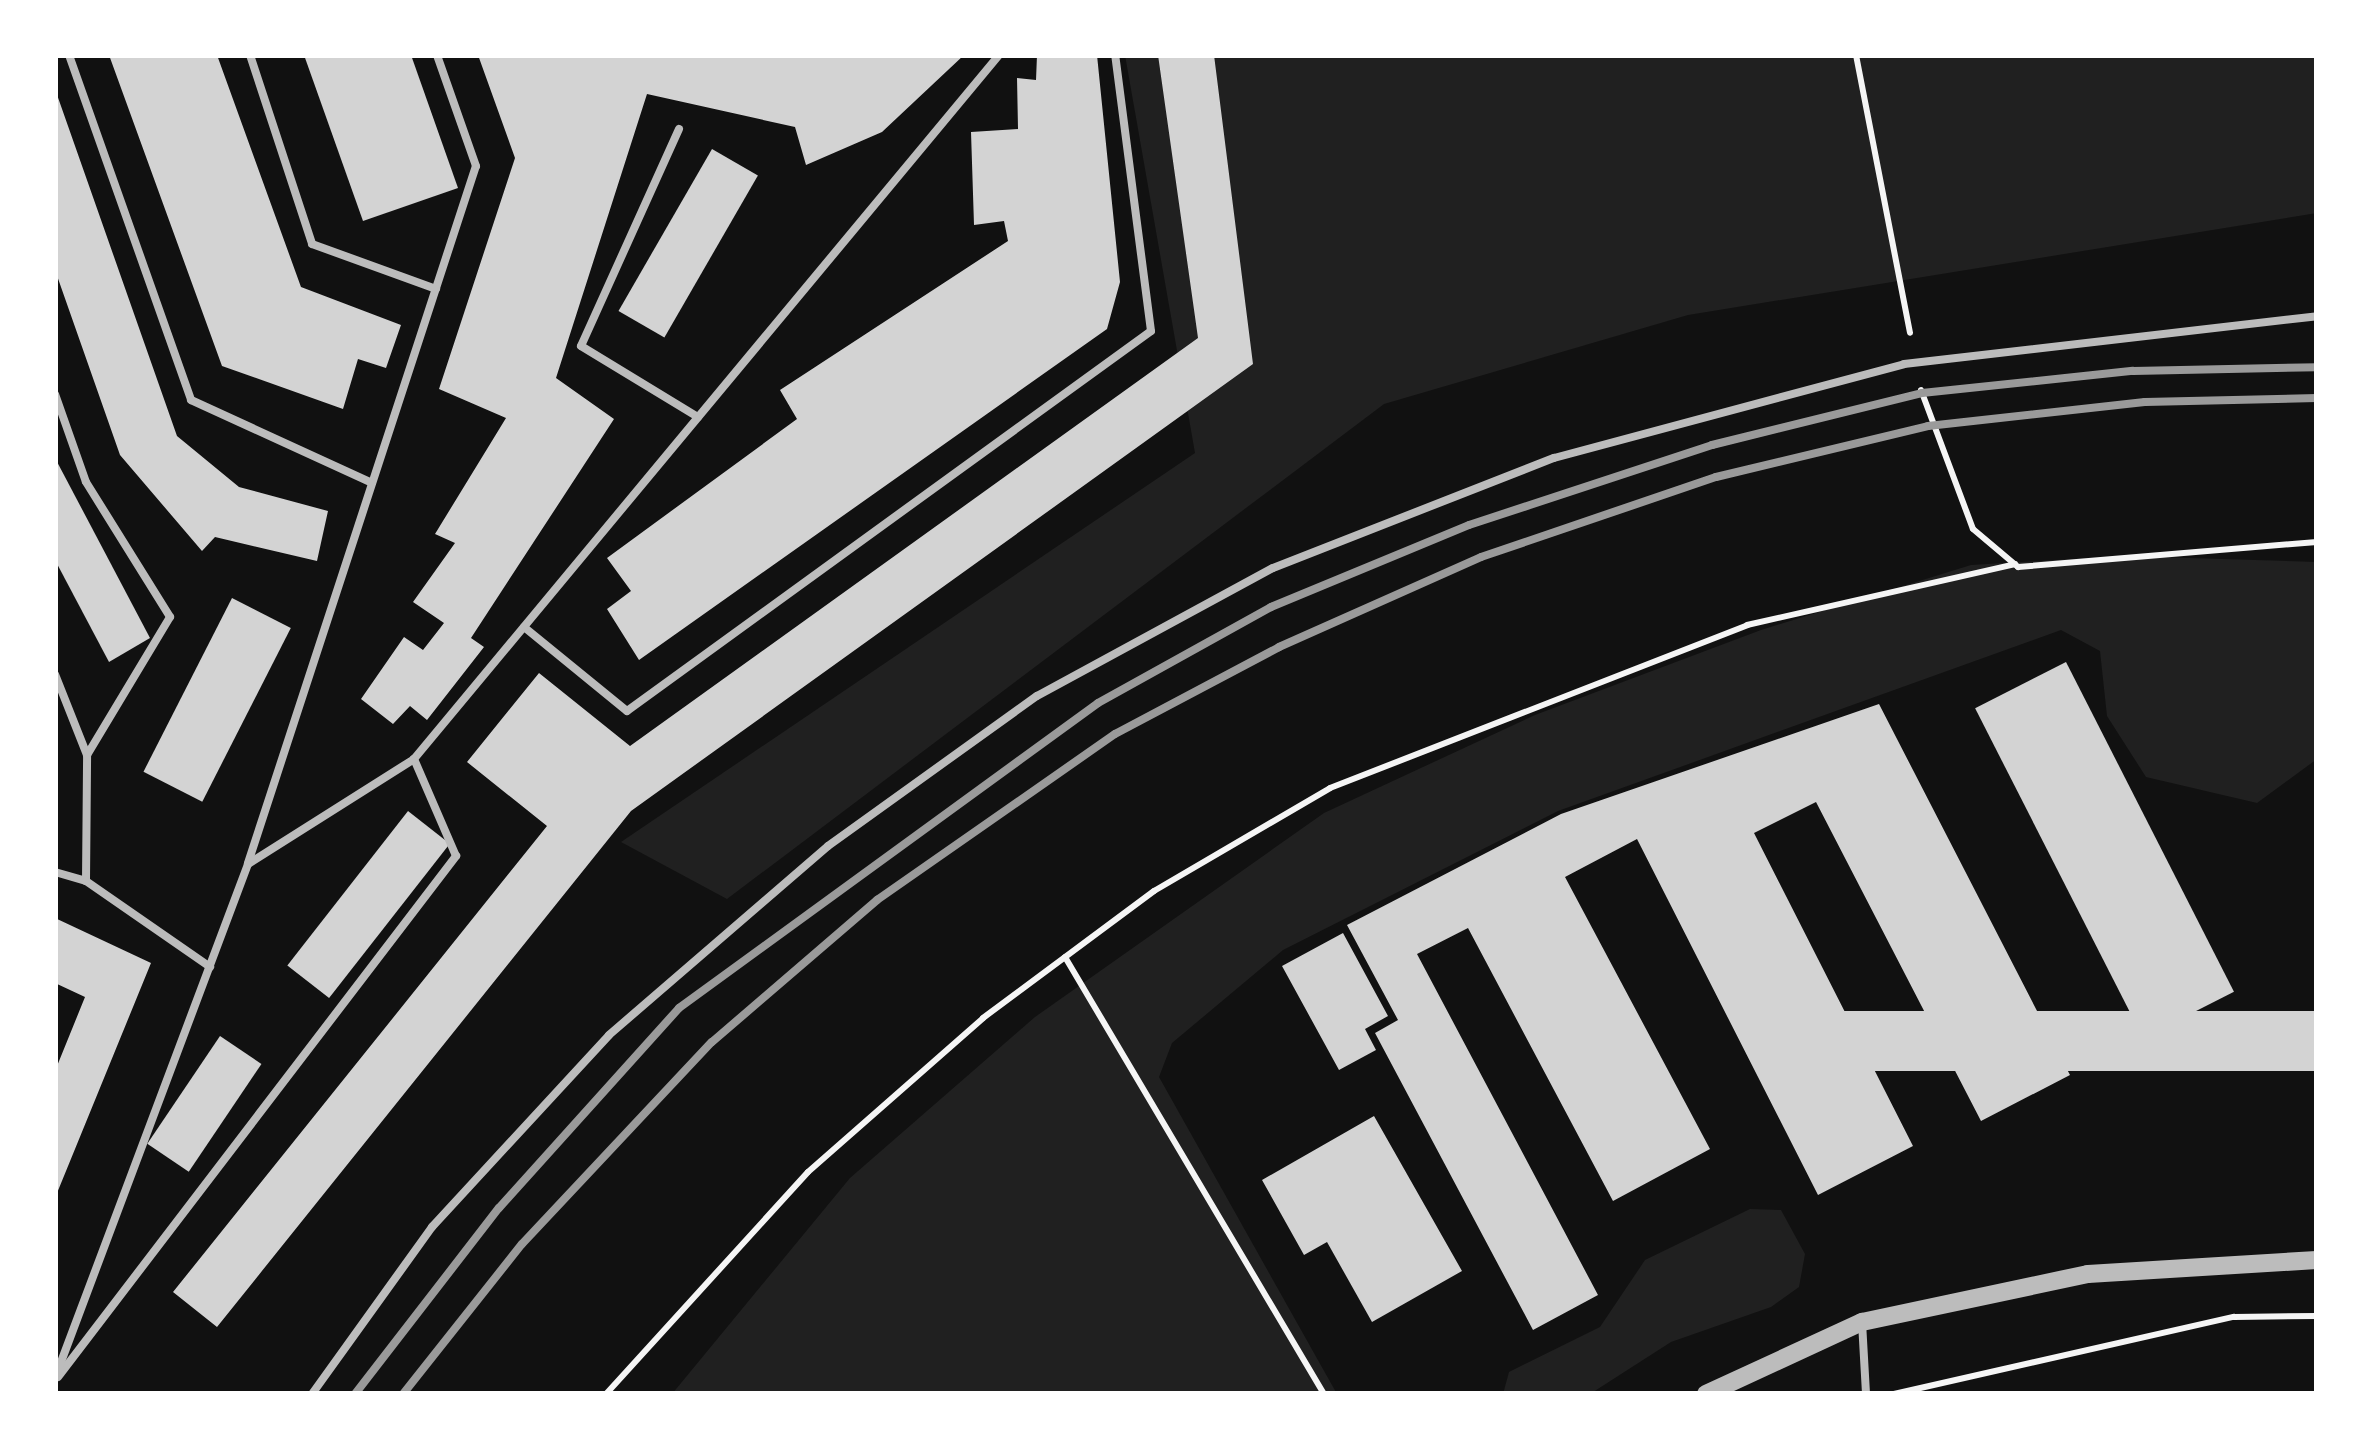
<!DOCTYPE html>
<style>
body{margin:0}
#map{position:relative;width:2372px;height:1449px;overflow:hidden;background:#111;font-family:"Roboto Condensed",sans-serif}
div>[style]{position:absolute}
.green>*{inset:0;background:#202020}
.building>*{inset:0;background:#d3d3d3;transform-origin:0 0}
.path>*{height:6px;margin:-3px;padding:0 3px;transform-origin:3px;border-radius:3px;background:#f5f5f5}
.service>*{height:8px;margin:-4px;padding:0 4px;transform-origin:4px;border-radius:4px;background:#bcbcbc}
.tertiary>*{height:18px;margin:-9px;padding:0 9px;transform-origin:9px;border-radius:9px;background:#bcbcbc}
.rail>*{height:8px;margin:-4px;padding:0 4px;transform-origin:4px;border-radius:4px;background:#9a9a9a}
span{translate:-50% -50%;white-space:nowrap;text-align:center;line-height:1.15;-webkit-text-stroke:10px #fff;paint-order:stroke}
.frame{position:absolute;inset:0;border:58px solid #fff;pointer-events:none}
</style>
<div id="map">
<div class="green">
<div style="clip-path:polygon(1125px 55px,2317px 55px,2317px 213px,1688px 315px,1384px 404px,727px 899px,621px 842px,1195px 453px)"></div>
<div style="clip-path:polygon(2123px 556px,2317px 562px,2317px 759px,2257px 803px,2146px 777px,2107px 716px,2100px 651px,2061px 630px,1558px 811px,1283px 950px,1172px 1043px,1159px 1077px,1337px 1394px,672px 1394px,850px 1178px,1035px 1017px,1324px 813px,1535px 715px,1761px 630px,1971px 565px)"></div>
<div style="clip-path:polygon(1750px 1209px,1781px 1210px,1805px 1254px,1799px 1287px,1771px 1307px,1671px 1342px,1590px 1394px,1503px 1394px,1509px 1372px,1600px 1327px,1645px 1260px)"></div>
</div>
<div class="building">
<div style="clip-path:polygon(109px 55px,217px 55px,301px 287px,401px 325px,386px 368px,358px 359px,343px 409px,222px 366px)"></div>
<div style="clip-path:polygon(304px 55px,411px 55px,458px 188px,363px 221px)"></div>
<div style="clip-path:polygon(478px 55px,964px 55px,882px 132px,806px 165px,795px 127px,647px 94px,556px 378px,614px 419px,471px 638px,484px 647px,427px 720px,410px 706px,393px 724px,361px 699px,404px 637px,423px 650px,444px 623px,413px 602px,455px 543px,435px 534px,506px 418px,439px 389px,515px 158px)"></div>
<div style="clip-path:polygon(1037px 55px,1097px 55px,1120px 282px,1107px 329px,639px 660px,607px 609px,631px 591px,607px 558px,797px 419px,780px 390px,1008px 241px,1004px 221px,974px 225px,971px 132px,1018px 129px,1017px 78px,1036px 80px)"></div>
<div style="clip-path:polygon(1158px 55px,1214px 55px,1253px 364px,631px 811px,217px 1327px,173px 1292px,547px 826px,467px 762px,539px 673px,630px 746px,1198px 338px)"></div>
<div style="clip-path:polygon(55px 89px,177px 436px,239px 487px,328px 511px,317px 561px,215px 537px,202px 551px,120px 455px,55px 270px)"></div>
<div style="left:712px;top:149px;width:53px;height:187px;rotate:30deg"></div>
<div style="clip-path:polygon(55px 458px,150px 638px,109px 662px,55px 560px)"></div>
<div style="left:232px;top:598px;width:66px;height:195px;rotate:27deg"></div>
<div style="left:2066px;top:662px;width:370px;height:102px;rotate:63deg"></div>
<div style="clip-path:polygon(1879px 704px,2070px 1075px,1981px 1121px,1816px 802px,1754px 833px,1913px 1146px,1818px 1195px,1637px 839px,1565px 877px,1710px 1149px,1613px 1201px,1468px 928px,1417px 954px,1598px 1295px,1533px 1330px,1375px 1033px,1398px 1020px,1347px 925px,1561px 814px)"></div>
<div style="left:408px;top:811px;width:53px;height:196px;rotate:38deg"></div>
<div style="clip-path:polygon(55px 918px,151px 963px,55px 1198px,55px 1071px,85px 997px,55px 983px)"></div>
<div style="clip-path:polygon(1343px 933px,1388px 1016px,1365px 1029px,1376px 1050px,1339px 1070px,1282px 966px)"></div>
<div style="left:2317px;top:1011px;width:60px;height:491px;rotate:90deg"></div>
<div style="left:220px;top:1036px;width:50px;height:130px;rotate:34deg"></div>
<div style="clip-path:polygon(1374px 1116px,1462px 1271px,1372px 1322px,1327px 1242px,1304px 1255px,1262px 1180px)"></div>
</div>
<div class="path">
<div style="left:1856px;top:55px;width:283px;rotate:79deg"></div>
<div style="left:1921px;top:390px;width:148px;rotate:69.5deg"></div>
<div style="left:1973px;top:529px;width:59px;rotate:40.2deg"></div>
<div style="left:2018px;top:567px;width:300px;rotate:-4.8deg"></div>
<div style="left:1065px;top:957px;width:508px;rotate:59.35deg"></div>
<div style="left:606px;top:1394px;width:300px;rotate:-47.7deg"></div>
<div style="left:808px;top:1172px;width:233px;rotate:-41.3deg"></div>
<div style="left:983px;top:1018px;width:213px;rotate:-36.6deg"></div>
<div style="left:1154px;top:891px;width:204px;rotate:-30.3deg"></div>
<div style="left:1330px;top:788px;width:448px;rotate:-21.3deg"></div>
<div style="left:1747px;top:625px;width:275px;rotate:-12.8deg"></div>
<div style="left:1894px;top:1394px;width:349px;rotate:-12.8deg"></div>
<div style="left:2234px;top:1317px;width:83px;rotate:-0.7deg"></div>
</div>
<div class="service">
<div style="left:69px;top:55px;width:366px;rotate:70.5deg"></div>
<div style="left:191px;top:400px;width:199px;rotate:24.6deg"></div>
<div style="left:250px;top:55px;width:199px;rotate:71.8deg"></div>
<div style="left:312px;top:244px;width:132px;rotate:19.9deg"></div>
<div style="left:679px;top:129px;width:238px;rotate:114.3deg"></div>
<div style="left:581px;top:346px;width:137px;rotate:31.3deg"></div>
<div style="left:55px;top:394px;width:93px;rotate:70.6deg"></div>
<div style="left:86px;top:482px;width:159px;rotate:58.1deg"></div>
<div style="left:170px;top:617px;width:161px;rotate:121deg"></div>
<div style="left:87px;top:755px;width:87px;rotate:-111.6deg"></div>
<div style="left:524px;top:627px;width:133px;rotate:39.2deg"></div>
<div style="left:627px;top:711px;width:647px;rotate:-35.95deg"></div>
<div style="left:1151px;top:331px;width:278px;rotate:-97.4deg"></div>
<div style="left:248px;top:863px;width:733px;rotate:-71.89deg"></div>
<div style="left:476px;top:166px;width:118px;rotate:-109.4deg"></div>
<div style="left:55px;top:872px;width:32px;rotate:16deg"></div>
<div style="left:86px;top:881px;width:126px;rotate:-89.5deg"></div>
<div style="left:86px;top:881px;width:151px;rotate:34.7deg"></div>
<div style="left:1862px;top:1322px;width:72px;rotate:86.8deg"></div>
<div style="left:58px;top:1377px;width:656px;rotate:-52.62deg"></div>
<div style="left:456px;top:856px;width:106px;rotate:-113.4deg"></div>
<div style="left:55px;top:1378px;width:549px;rotate:-69.42deg"></div>
<div style="left:248px;top:864px;width:196px;rotate:-32.3deg"></div>
<div style="left:414px;top:759px;width:915px;rotate:-50.27deg"></div>
<div style="left:312px;top:1394px;width:206px;rotate:-54.3deg"></div>
<div style="left:432px;top:1227px;width:261px;rotate:-47.3deg"></div>
<div style="left:609px;top:1035px;width:289px;rotate:-40.8deg"></div>
<div style="left:828px;top:846px;width:257px;rotate:-35.7deg"></div>
<div style="left:1037px;top:696px;width:268px;rotate:-28.5deg"></div>
<div style="left:1273px;top:568px;width:302px;rotate:-21.4deg"></div>
<div style="left:1554px;top:458px;width:362px;rotate:-15deg"></div>
<div style="left:1904px;top:364px;width:416px;rotate:-6.6deg"></div>
</div>
<div class="tertiary">
<div style="left:1706px;top:1394px;width:172px;rotate:-24.8deg"></div>
<div style="left:1862px;top:1322px;width:231px;rotate:-12deg"></div>
<div style="left:2088px;top:1274px;width:229px;rotate:-3.5deg"></div>
</div>
<div class="rail">
<div style="left:355px;top:1394px;width:235px;rotate:-52.3deg"></div>
<div style="left:499px;top:1208px;width:269px;rotate:-48deg"></div>
<div style="left:679px;top:1008px;width:518px;rotate:-36.05deg"></div>
<div style="left:1098px;top:703px;width:198px;rotate:-29deg"></div>
<div style="left:1271px;top:607px;width:214px;rotate:-22.5deg"></div>
<div style="left:1469px;top:525px;width:256px;rotate:-18.2deg"></div>
<div style="left:1712px;top:445px;width:216px;rotate:-13.9deg"></div>
<div style="left:1922px;top:393px;width:212px;rotate:-6deg"></div>
<div style="left:2133px;top:371px;width:184px;rotate:-1.2deg"></div>
<div style="left:403px;top:1394px;width:191px;rotate:-51.6deg"></div>
<div style="left:522px;top:1244px;width:277px;rotate:-46.8deg"></div>
<div style="left:712px;top:1042px;width:218px;rotate:-40.7deg"></div>
<div style="left:877px;top:900px;width:290px;rotate:-34.9deg"></div>
<div style="left:1115px;top:734px;width:186px;rotate:-27.9deg"></div>
<div style="left:1279px;top:647px;width:221px;rotate:-24deg"></div>
<div style="left:1481px;top:557px;width:248px;rotate:-18.8deg"></div>
<div style="left:1716px;top:477px;width:218px;rotate:-13.5deg"></div>
<div style="left:1928px;top:426px;width:218px;rotate:-6.3deg"></div>
<div style="left:2145px;top:402px;width:172px;rotate:-1.3deg"></div>
</div>
<div class="frame"></div>
</div>
